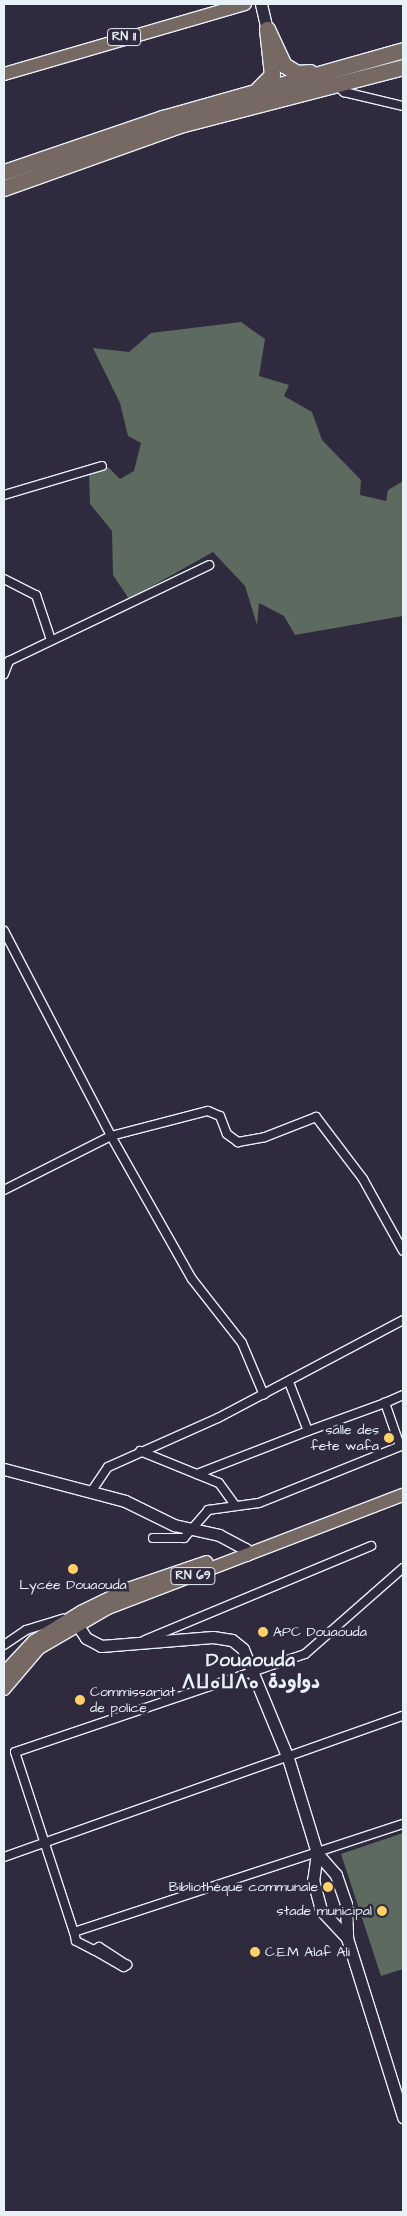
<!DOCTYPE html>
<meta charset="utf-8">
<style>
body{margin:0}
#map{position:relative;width:407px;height:2216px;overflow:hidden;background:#2f2a3d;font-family:"Architects Daughter","Playpen Sans Arabic","Noto Sans Tifinagh",sans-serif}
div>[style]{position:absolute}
.green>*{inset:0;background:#5d6a5f}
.roads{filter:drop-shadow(1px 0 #e8f1f8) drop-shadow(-1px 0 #e8f1f8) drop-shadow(0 1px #e8f1f8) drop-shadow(0 -1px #e8f1f8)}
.street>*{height:8px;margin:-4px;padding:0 4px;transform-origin:4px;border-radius:4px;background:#2f2a3d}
.secondary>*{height:11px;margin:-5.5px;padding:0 5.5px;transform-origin:5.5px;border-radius:5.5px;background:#2f2a3d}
.primary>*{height:12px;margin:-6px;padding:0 6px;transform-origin:6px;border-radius:6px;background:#766964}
.highway>*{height:15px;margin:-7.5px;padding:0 7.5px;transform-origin:7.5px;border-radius:7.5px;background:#766964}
.dots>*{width:14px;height:14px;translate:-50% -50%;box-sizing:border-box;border:2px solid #2f2a3d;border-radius:50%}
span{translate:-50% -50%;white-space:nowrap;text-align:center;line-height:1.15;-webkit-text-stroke:5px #2f2a3d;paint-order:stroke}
.shield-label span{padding:1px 4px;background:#2f2a3d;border:1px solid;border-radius:4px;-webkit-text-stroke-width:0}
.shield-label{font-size:12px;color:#e8f1f8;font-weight:700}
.poi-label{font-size:14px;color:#e8f1f8}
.right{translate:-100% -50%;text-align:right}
.left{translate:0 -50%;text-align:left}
.district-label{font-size:19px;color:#e8f1f8;font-weight:700;letter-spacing:1px}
.frame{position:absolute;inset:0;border:5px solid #e8f1f8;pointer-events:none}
</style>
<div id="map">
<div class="green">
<div style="clip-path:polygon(241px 322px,265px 339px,259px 376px,289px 385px,284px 396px,312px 412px,322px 440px,361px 480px,360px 495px,386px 501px,388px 490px,403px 481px,403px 616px,295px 635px,284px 616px,259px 603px,257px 625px,245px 586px,213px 552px,129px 599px,113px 575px,112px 531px,90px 504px,89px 473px,108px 467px,120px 479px,134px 471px,141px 443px,128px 436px,120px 403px,93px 348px,129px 352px,151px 333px)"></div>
<div style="clip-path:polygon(403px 1833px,403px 1969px,381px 1976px,341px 1854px)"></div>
</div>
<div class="roads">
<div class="street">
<div style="left:336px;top:85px;width:11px;rotate:41deg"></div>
<div style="left:344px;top:92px;width:61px;rotate:13.3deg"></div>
<div style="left:4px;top:495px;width:102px;rotate:-16.5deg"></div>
<div style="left:4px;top:579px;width:36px;rotate:27deg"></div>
<div style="left:36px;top:595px;width:47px;rotate:71.6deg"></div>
<div style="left:4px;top:674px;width:14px;rotate:-69deg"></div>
<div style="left:9px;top:661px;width:222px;rotate:-25.6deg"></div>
<div style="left:4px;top:931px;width:231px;rotate:62.4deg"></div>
<div style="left:111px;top:1136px;width:164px;rotate:60.5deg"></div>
<div style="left:192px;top:1279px;width:81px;rotate:52deg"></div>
<div style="left:242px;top:1343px;width:56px;rotate:67.1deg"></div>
<div style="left:4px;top:1190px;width:120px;rotate:-26.8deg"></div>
<div style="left:111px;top:1136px;width:100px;rotate:-14.5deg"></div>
<div style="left:208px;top:1111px;width:13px;rotate:23deg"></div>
<div style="left:220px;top:1116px;width:19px;rotate:69deg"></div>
<div style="left:227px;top:1134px;width:14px;rotate:36deg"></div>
<div style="left:238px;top:1142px;width:27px;rotate:-10deg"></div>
<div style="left:265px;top:1137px;width:55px;rotate:-21.4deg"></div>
<div style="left:316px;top:1117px;width:78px;rotate:52.8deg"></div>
<div style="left:363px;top:1179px;width:82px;rotate:60.9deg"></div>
<div style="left:308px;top:1431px;width:82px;rotate:-20deg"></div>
<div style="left:400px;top:1446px;width:46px;rotate:-109.2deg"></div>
<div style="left:385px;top:1403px;width:20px;rotate:-24deg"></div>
<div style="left:140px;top:1451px;width:85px;rotate:22.1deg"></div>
<div style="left:219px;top:1483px;width:27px;rotate:54deg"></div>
<div style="left:197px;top:1474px;width:119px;rotate:-21.2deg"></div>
<div style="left:308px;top:1431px;width:53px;rotate:-111.2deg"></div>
<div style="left:91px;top:1492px;width:30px;rotate:-56deg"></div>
<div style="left:108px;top:1467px;width:120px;rotate:-24deg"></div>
<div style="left:218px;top:1418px;width:209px;rotate:-27.9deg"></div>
<div style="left:153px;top:1538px;width:31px"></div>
<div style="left:184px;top:1538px;width:37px;rotate:-49deg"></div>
<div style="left:208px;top:1510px;width:51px;rotate:-7.8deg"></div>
<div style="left:259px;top:1503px;width:155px;rotate:-21.9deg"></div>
<div style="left:403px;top:1568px;width:130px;rotate:138.7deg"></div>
<div style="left:305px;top:1654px;width:306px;rotate:161.3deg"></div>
<div style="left:15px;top:1752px;width:189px;rotate:71.9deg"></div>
<div style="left:74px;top:1932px;width:346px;rotate:-18.2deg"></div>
<div style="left:145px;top:1640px;width:245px;rotate:-22.6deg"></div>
<div style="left:4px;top:1645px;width:27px;rotate:-34deg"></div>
<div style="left:26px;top:1630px;width:39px;rotate:-17deg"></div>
<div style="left:4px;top:1857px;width:423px;rotate:-19.5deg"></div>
<div style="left:74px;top:1932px;width:9px;rotate:77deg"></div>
<div style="left:76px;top:1941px;width:20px;rotate:27deg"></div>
<div style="left:94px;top:1950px;width:34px;rotate:30deg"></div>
<div style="left:124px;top:1967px;width:4px;rotate:-34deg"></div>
<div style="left:127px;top:1965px;width:33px;rotate:-147deg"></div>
<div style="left:99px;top:1947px;width:6px;rotate:149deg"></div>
</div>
<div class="secondary">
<div style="left:261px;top:4px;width:26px;rotate:77deg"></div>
<div style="left:4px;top:1469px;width:125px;rotate:14.8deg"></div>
<div style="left:125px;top:1501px;width:55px;rotate:26.1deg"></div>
<div style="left:174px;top:1525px;width:46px;rotate:12.5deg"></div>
<div style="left:219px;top:1535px;width:30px;rotate:28deg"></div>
<div style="left:245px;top:1549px;width:6px;rotate:72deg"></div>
<div style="left:73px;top:1618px;width:24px;rotate:57deg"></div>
<div style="left:86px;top:1638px;width:17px;rotate:28deg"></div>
<div style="left:101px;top:1646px;width:112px;rotate:-4.6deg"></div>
<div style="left:213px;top:1637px;width:19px;rotate:9deg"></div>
<div style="left:232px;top:1640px;width:14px;rotate:39deg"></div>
<div style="left:243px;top:1649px;width:118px;rotate:67.6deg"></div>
<div style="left:288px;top:1758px;width:99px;rotate:73deg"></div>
<div style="left:317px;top:1853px;width:29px;rotate:49deg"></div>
<div style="left:336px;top:1875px;width:31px;rotate:71deg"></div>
<div style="left:346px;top:1904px;width:34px;rotate:88deg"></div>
<div style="left:347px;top:1938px;width:188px;rotate:72.6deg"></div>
<div style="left:317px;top:1853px;width:27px;rotate:98deg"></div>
<div style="left:313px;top:1880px;width:31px;rotate:75deg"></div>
<div style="left:321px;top:1910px;width:38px;rotate:47deg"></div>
</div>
<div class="primary">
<div style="left:4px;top:74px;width:251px;rotate:-16.2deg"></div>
<div style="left:4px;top:1673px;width:44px;rotate:-46.8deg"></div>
<div style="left:34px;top:1641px;width:55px;rotate:-31.7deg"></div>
<div style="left:81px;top:1612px;width:52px;rotate:-26.1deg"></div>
<div style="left:128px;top:1589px;width:83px;rotate:-18.9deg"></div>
<div style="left:4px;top:1689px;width:54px;rotate:-49.5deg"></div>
<div style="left:39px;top:1648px;width:80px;rotate:-30.1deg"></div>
<div style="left:108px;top:1608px;width:316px;rotate:-21deg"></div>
</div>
<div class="highway">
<div style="left:258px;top:89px;width:20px;rotate:-45deg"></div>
<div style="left:272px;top:75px;width:46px;rotate:-96.2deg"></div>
<div style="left:267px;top:29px;width:40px;rotate:65deg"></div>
<div style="left:284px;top:65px;width:15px;rotate:32deg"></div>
<div style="left:297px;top:73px;width:13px;rotate:-4deg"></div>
<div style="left:4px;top:172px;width:168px;rotate:-18.8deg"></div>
<div style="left:163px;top:118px;width:249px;rotate:-15.8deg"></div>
<div style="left:4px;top:188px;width:190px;rotate:-19.7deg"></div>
<div style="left:183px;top:124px;width:227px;rotate:-14.5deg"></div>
</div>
</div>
<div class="dots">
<div style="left:389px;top:1438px;background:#ffd166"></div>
<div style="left:73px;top:1569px;background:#ffd166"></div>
<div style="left:263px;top:1632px;background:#ffd166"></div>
<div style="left:80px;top:1700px;background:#ffd166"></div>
<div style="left:328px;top:1887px;background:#ffd166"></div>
<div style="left:382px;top:1911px;background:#ffd166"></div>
<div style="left:255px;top:1952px;background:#ffd166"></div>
</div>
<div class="shield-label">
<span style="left:124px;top:37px">RN 11</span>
<span style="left:193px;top:1576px">RN 69</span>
</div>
<div class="poi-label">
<span class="right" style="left:379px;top:1438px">salle des<br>fete wafa</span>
<span style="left:73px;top:1585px">Lycée Douaouda</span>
<span class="left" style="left:273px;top:1632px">APC Douaouda</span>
<span class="left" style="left:90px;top:1700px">Commissariat<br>de police</span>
<span class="right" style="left:318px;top:1887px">Bibliothèque communale</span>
<span class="right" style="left:372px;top:1911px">stade municipal</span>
<span class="left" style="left:265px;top:1952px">C.E.M Alaf Ali</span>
</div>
<div class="district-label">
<span style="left:251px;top:1672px">Douaouda<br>ⴷⵡⴰⵡⴷⴰ دواودة</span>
</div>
<div class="frame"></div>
</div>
